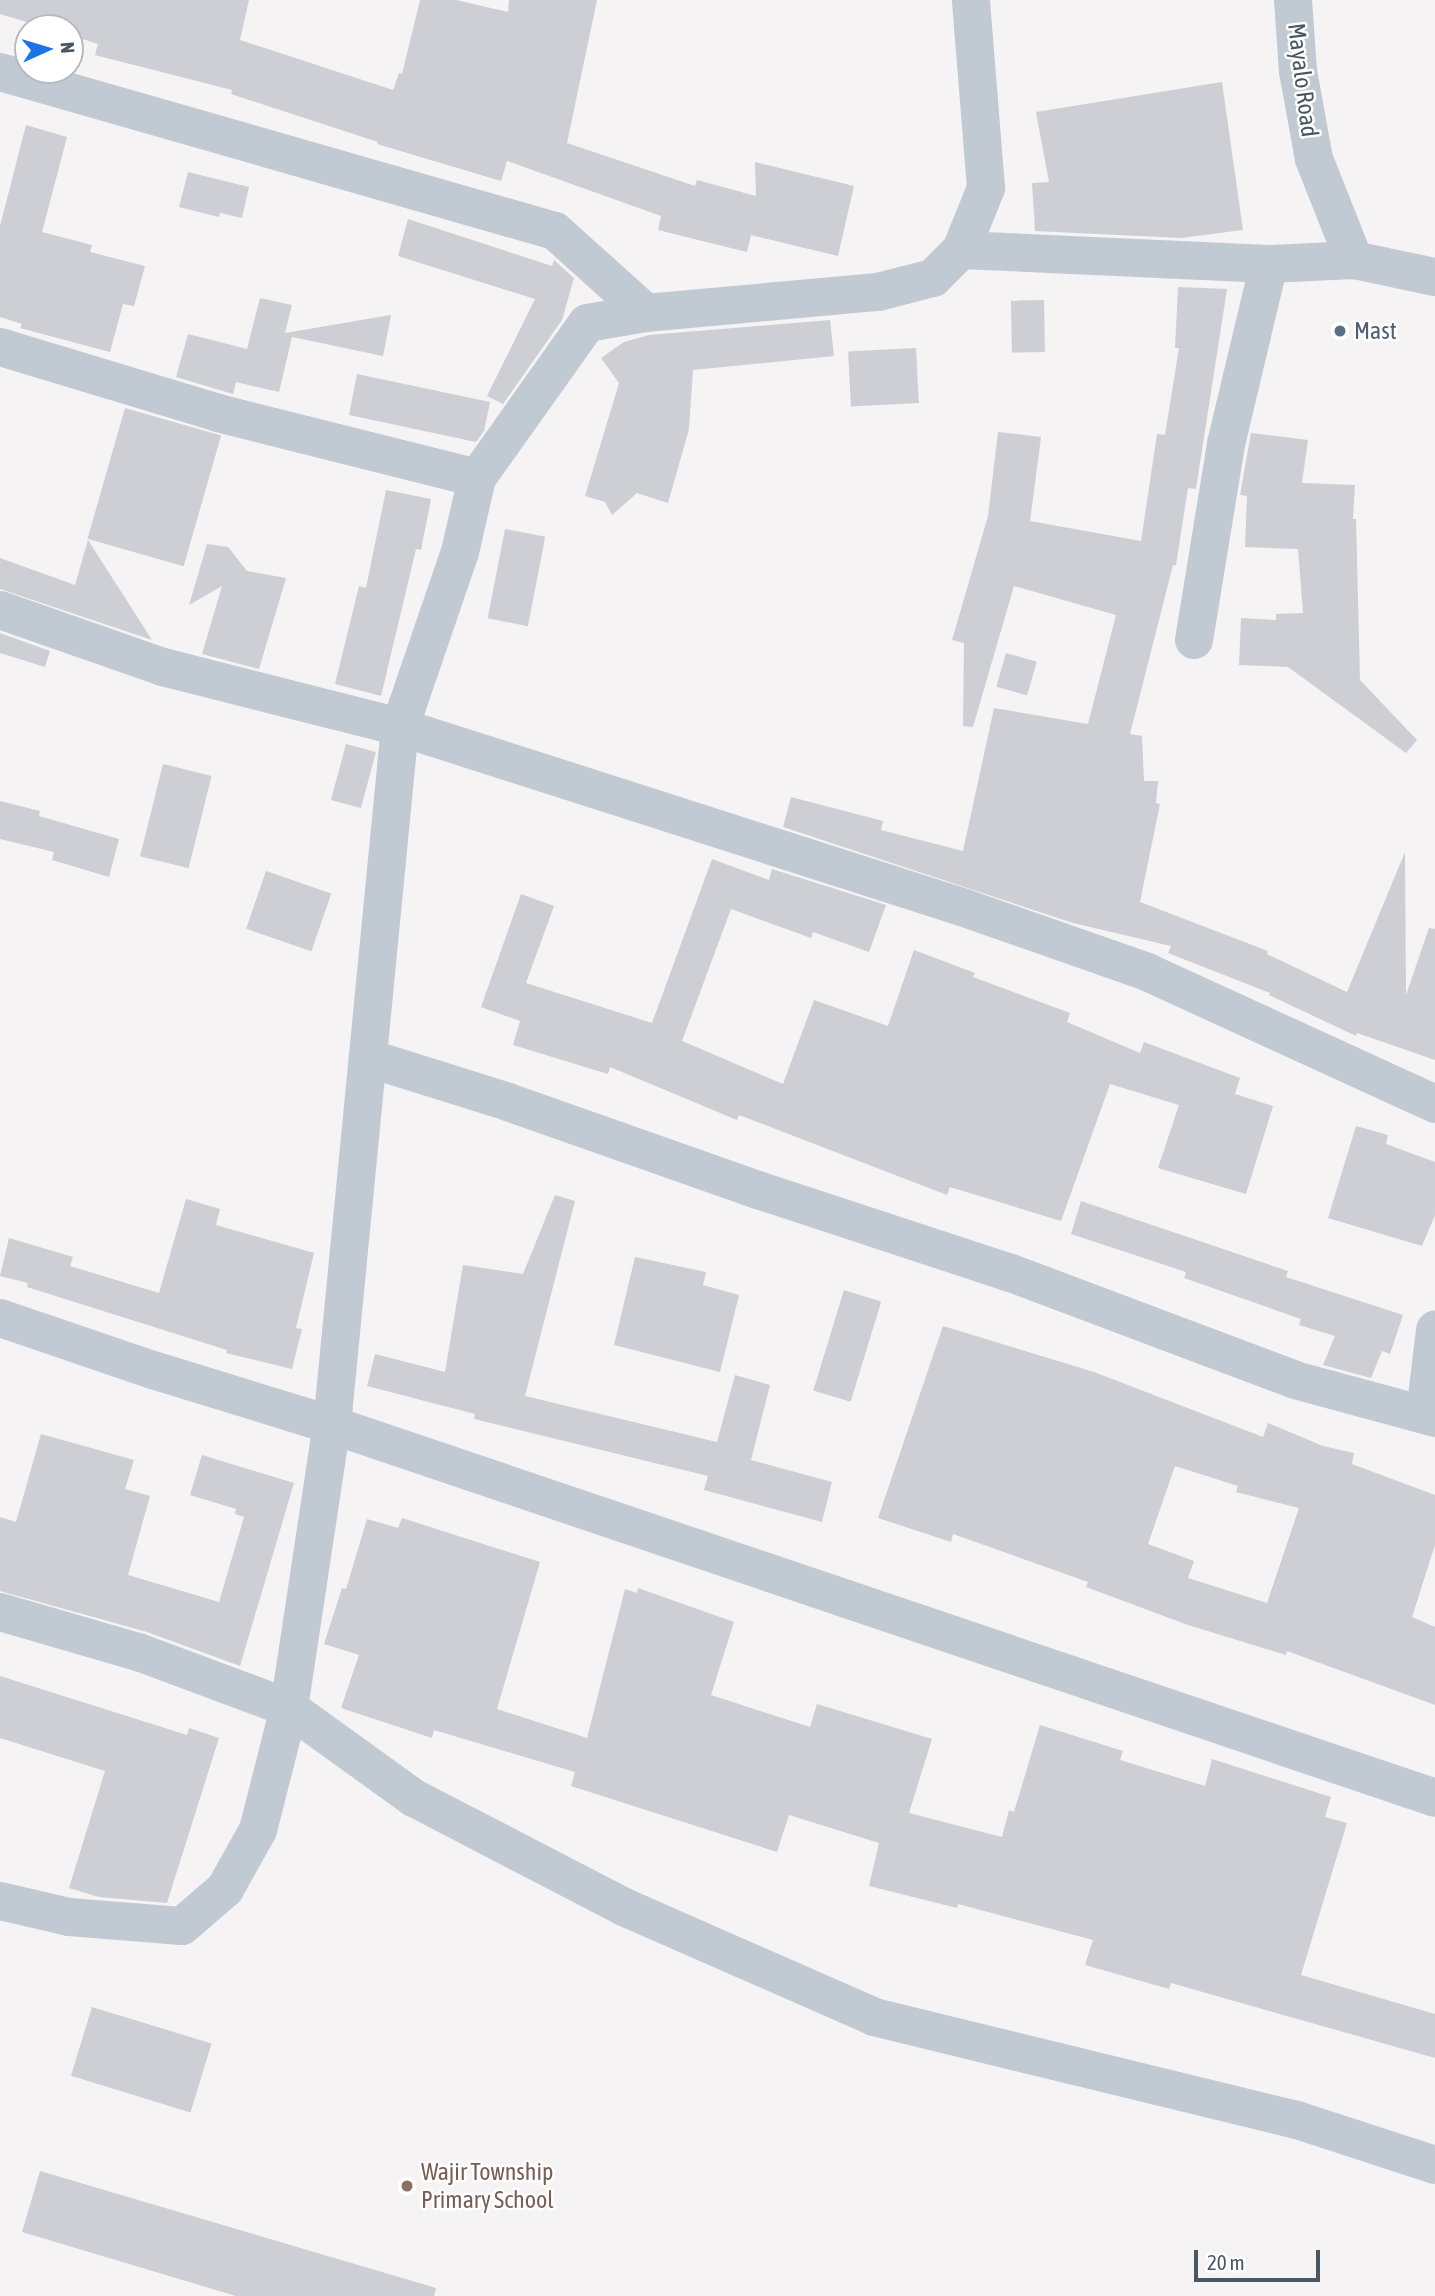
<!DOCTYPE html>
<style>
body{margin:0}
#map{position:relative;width:1435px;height:2296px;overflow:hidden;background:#f5f3f3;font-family:"Asap Condensed",sans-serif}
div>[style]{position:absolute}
.building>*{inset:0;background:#cdcfd5;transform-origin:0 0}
.minor>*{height:38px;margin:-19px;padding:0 19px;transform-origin:19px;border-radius:19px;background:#c1cad2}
.dots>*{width:19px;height:19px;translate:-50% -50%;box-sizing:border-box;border:4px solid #fff;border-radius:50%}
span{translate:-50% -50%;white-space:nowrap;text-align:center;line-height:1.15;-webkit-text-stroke:5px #fff;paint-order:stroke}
.street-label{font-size:24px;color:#4a5661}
.service-label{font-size:24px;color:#4e5e75}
.left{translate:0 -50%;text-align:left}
.education-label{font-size:24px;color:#785e54}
.north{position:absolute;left:14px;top:14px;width:70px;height:70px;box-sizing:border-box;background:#fff;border:2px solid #b7bbc0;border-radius:50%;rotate:86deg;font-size:19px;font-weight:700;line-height:28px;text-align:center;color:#4a5661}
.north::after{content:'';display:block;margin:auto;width:24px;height:32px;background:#1a73e8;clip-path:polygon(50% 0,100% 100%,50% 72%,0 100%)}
.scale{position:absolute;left:1194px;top:2250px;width:126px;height:32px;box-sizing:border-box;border:4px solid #4a5661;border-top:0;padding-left:9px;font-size:21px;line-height:24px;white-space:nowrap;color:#4a5661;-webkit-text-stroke:5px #fff;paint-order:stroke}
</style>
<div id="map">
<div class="building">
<div style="clip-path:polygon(0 0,249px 0,240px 40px,393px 90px,399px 73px,402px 74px,420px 0,456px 0,508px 12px,509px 0,597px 0,567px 143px,695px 186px,697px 180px,756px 196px,755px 162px,854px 186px,838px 256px,751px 235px,747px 252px,658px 230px,661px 216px,507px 161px,501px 181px,377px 144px,378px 142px,231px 94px,232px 90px,95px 55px,98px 44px,70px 35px,70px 28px,46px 28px,0 14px)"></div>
<div style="clip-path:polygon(1222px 82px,1243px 230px,1181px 238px,1035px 231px,1032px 183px,1049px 182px,1036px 112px)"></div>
<div style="clip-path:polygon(26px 125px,67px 137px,42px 232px,92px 245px,90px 252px,145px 266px,134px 306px,123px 304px,110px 352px,20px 328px,22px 324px,0 317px,0 226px)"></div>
<div style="clip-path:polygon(188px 172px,249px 187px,242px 218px,220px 213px,219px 217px,179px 207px)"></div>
<div style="clip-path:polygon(408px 219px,552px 266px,554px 260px,574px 278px,562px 320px,503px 404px,487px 396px,535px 299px,398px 256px)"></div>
<div style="clip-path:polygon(1178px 287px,1227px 289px,1196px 489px,1188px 488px,1176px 565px,1173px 565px,1130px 734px,1142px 736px,1144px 781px,1158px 781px,1156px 803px,1160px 804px,1140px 902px,1268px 951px,1267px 954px,1347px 992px,1405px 852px,1406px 995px,1429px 928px,1435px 929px,1435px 1060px,1357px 1033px,1356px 1036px,1269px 995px,1270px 993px,1168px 953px,1171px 946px,1073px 923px,783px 827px,791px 797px,883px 821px,881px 830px,963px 851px,994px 708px,1088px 724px,1116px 615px,1014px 586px,973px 727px,963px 726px,964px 643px,952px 640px,988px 516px,998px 432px,1041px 437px,1030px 521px,1141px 541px,1157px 434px,1165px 435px,1179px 348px,1175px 348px)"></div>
<div style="clip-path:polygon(260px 298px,292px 305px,285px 333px,391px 315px,383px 356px,292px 337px,279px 392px,236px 382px,233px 394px,176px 377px,188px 334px,247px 349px)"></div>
<div style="left:1044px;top:300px;width:52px;height:33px;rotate:89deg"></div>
<div style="clip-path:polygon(830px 320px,834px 356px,693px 370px,689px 429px,668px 503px,637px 493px,612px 515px,605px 502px,585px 496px,619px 383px,601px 358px,624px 342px,649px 335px)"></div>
<div style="left:916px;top:348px;width:55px;height:68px;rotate:87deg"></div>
<div style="clip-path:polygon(357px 374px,490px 402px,484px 431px,476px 442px,349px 415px)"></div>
<div style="left:125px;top:408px;width:100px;height:136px;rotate:16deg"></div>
<div style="clip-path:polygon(1251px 433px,1308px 440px,1302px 483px,1355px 485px,1353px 519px,1356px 519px,1360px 680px,1417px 740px,1406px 753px,1288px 667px,1239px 665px,1241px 618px,1276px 620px,1276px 614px,1303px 613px,1298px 549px,1245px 547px,1247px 496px,1240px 495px)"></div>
<div style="clip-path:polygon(386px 490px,431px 499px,421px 550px,416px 549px,381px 696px,335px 684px,359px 586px,366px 588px)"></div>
<div style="left:505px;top:529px;width:41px;height:91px;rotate:11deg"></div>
<div style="clip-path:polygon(88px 540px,152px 640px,0 589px,0 558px,75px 585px)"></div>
<div style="clip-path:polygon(207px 544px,228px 547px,247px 571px,286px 578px,259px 669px,202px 654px,222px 586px,189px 605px)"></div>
<div style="clip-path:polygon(0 633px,50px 651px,45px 667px,0 653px)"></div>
<div style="left:1006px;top:653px;width:32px;height:35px;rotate:16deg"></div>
<div style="left:346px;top:744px;width:31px;height:58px;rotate:15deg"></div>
<div style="left:163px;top:764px;width:50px;height:95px;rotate:14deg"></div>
<div style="clip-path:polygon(0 801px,40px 811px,39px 816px,119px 839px,109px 877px,52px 860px,54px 852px,0 839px)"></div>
<div style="clip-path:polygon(712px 859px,769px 880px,772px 869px,886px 905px,869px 952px,813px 932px,811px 938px,731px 909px,682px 1041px,783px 1084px,814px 1000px,888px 1026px,914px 950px,975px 973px,973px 977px,1070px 1013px,1067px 1022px,1140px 1053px,1144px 1042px,1240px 1078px,1235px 1094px,1273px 1106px,1246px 1194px,1158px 1168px,1179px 1105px,1110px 1084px,1061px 1221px,950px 1187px,947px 1195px,739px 1115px,737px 1120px,610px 1067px,608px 1074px,513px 1045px,520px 1021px,481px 1007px,521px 894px,554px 906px,526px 983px,652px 1023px)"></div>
<div style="left:266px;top:871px;width:69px;height:61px;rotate:19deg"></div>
<div style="clip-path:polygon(1356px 1126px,1388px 1135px,1386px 1144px,1435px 1162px,1435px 1215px,1422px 1246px,1328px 1218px)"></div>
<div style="clip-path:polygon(555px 1195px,575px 1201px,525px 1396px,717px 1442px,735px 1375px,770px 1385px,751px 1460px,832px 1482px,822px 1522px,704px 1490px,708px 1476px,474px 1419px,475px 1414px,367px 1386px,375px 1354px,445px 1372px,463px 1265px,523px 1274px)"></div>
<div style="clip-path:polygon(186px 1199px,220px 1209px,216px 1225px,314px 1253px,296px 1328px,302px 1329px,292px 1369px,226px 1353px,227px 1350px,27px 1287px,28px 1283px,0 1276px,9px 1238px,73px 1257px,70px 1266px,159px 1293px)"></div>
<div style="clip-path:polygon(1081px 1201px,1288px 1271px,1286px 1277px,1403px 1315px,1390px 1354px,1382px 1351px,1371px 1378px,1323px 1365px,1335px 1336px,1299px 1325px,1301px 1319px,1184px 1278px,1186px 1272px,1071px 1234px)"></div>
<div style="clip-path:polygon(635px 1257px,706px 1272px,703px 1285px,739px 1295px,720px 1372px,614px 1345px)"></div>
<div style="left:844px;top:1290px;width:39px;height:105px;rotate:17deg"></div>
<div style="clip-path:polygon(evenodd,943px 1326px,1094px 1372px,1263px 1437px,1268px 1423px,1323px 1446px,1354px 1453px,1352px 1464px,1435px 1495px,1435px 1545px,1412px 1617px,1435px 1627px,1435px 1705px,1287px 1651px,1286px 1655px,1188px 1625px,1086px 1587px,1088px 1582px,953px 1534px,951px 1542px,878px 1518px,943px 1326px,1175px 1466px,1238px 1486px,1236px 1492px,1299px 1508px,1267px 1603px,1188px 1578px,1194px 1561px,1148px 1544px,1175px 1466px)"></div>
<div style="clip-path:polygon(41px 1434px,134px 1460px,125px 1489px,150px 1496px,128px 1575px,219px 1602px,244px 1517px,235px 1514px,236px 1509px,190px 1495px,202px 1455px,294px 1483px,240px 1666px,147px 1632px,0 1591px,0 1517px,16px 1522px)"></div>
<div style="clip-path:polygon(402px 1518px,540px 1562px,497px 1709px,587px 1738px,625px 1589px,637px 1593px,638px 1588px,734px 1622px,711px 1695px,810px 1727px,817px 1704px,932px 1739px,909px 1813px,1002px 1837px,1009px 1810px,1014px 1812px,1040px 1725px,1123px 1751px,1120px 1760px,1205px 1786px,1212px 1759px,1331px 1797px,1325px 1817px,1347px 1823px,1301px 1975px,1435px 2014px,1435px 2058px,1171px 1983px,1169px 1989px,1085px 1965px,1093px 1940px,958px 1904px,957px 1908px,869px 1886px,879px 1843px,789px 1815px,777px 1852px,571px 1786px,575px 1772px,434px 1730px,432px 1738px,341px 1708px,359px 1655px,324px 1644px,342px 1588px,346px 1589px,367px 1519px,398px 1528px)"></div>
<div style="clip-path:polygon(0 1676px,187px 1735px,189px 1728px,219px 1738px,167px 1903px,99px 1897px,69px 1888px,105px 1771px,0 1738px)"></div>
<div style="left:92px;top:2007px;width:125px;height:72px;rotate:17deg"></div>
<div style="clip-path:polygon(40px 2171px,436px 2288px,434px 2296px,236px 2296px,22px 2232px)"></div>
</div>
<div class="minor">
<div style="left:1293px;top:0;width:71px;rotate:86deg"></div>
<div style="left:1298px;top:71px;width:89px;rotate:79.7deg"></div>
<div style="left:1314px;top:159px;width:109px;rotate:68.4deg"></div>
<div style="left:1354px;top:260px;width:83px;rotate:11.9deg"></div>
<div style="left:0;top:72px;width:577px;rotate:15.99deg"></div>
<div style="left:555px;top:231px;width:122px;rotate:42deg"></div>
<div style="left:646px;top:313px;width:233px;rotate:-5.2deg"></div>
<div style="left:878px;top:292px;width:57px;rotate:-14.3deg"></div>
<div style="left:933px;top:278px;width:40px;rotate:-45deg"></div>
<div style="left:961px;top:250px;width:67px;rotate:-68deg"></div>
<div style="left:986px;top:188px;width:189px;rotate:-94.6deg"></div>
<div style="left:961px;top:250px;width:308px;rotate:2.6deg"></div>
<div style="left:1269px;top:264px;width:85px;rotate:-2.7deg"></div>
<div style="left:0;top:347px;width:228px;rotate:16.8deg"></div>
<div style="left:218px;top:413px;width:267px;rotate:14.1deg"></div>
<div style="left:0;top:610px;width:173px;rotate:19.3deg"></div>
<div style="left:163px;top:667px;width:244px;rotate:14.2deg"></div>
<div style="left:400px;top:727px;width:587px;rotate:17.76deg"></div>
<div style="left:959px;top:906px;width:199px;rotate:19.3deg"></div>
<div style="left:1147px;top:972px;width:317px;rotate:24.6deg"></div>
<div style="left:1194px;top:640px;width:199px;rotate:-80.7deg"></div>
<div style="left:1226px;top:444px;width:185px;rotate:-76.6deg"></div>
<div style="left:368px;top:1058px;width:147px;rotate:17.4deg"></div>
<div style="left:508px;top:1102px;width:265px;rotate:19.4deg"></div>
<div style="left:758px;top:1190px;width:266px;rotate:18.2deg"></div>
<div style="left:1011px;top:1273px;width:303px;rotate:20.6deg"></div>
<div style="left:1295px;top:1380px;width:145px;rotate:15.2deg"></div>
<div style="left:0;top:1318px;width:162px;rotate:18.8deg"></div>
<div style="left:153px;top:1370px;width:187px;rotate:17.1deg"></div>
<div style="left:332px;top:1425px;width:1164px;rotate:18.68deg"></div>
<div style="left:1425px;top:1413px;width:84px;rotate:-83.1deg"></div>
<div style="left:0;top:1612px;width:147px;rotate:16.2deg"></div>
<div style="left:141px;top:1653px;width:158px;rotate:20.4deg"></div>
<div style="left:289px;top:1708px;width:154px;rotate:35.8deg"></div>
<div style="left:414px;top:1798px;width:237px;rotate:27.4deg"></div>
<div style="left:624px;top:1907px;width:273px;rotate:23.7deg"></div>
<div style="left:874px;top:2017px;width:435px;rotate:13.7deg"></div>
<div style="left:1297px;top:2120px;width:145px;rotate:18.1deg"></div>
<div style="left:0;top:1901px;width:71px;rotate:13.1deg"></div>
<div style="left:69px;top:1917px;width:113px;rotate:4.6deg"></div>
<div style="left:182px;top:1926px;width:57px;rotate:-40.7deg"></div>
<div style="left:225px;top:1889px;width:68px;rotate:-60.8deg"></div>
<div style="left:258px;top:1830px;width:126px;rotate:-75.7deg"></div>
<div style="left:289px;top:1708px;width:286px;rotate:-81.4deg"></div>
<div style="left:332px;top:1425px;width:701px;rotate:-84.44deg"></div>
<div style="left:400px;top:727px;width:185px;rotate:-71.1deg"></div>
<div style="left:460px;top:552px;width:76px;rotate:-77.1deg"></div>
<div style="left:477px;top:478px;width:190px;rotate:-54.6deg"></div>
<div style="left:587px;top:323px;width:60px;rotate:-9.6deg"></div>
</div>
<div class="dots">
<div style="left:1340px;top:331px;background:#5c6f8a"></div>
<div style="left:407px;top:2186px;background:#8d6e63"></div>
</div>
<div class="street-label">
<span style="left:1303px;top:80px;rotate:83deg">Mayalo Road</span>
</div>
<div class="service-label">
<span class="left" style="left:1354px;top:331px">Mast</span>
</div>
<div class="education-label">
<span class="left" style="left:421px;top:2186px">Wajir Township<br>Primary School</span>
</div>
<div class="north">N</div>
<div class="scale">20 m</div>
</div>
